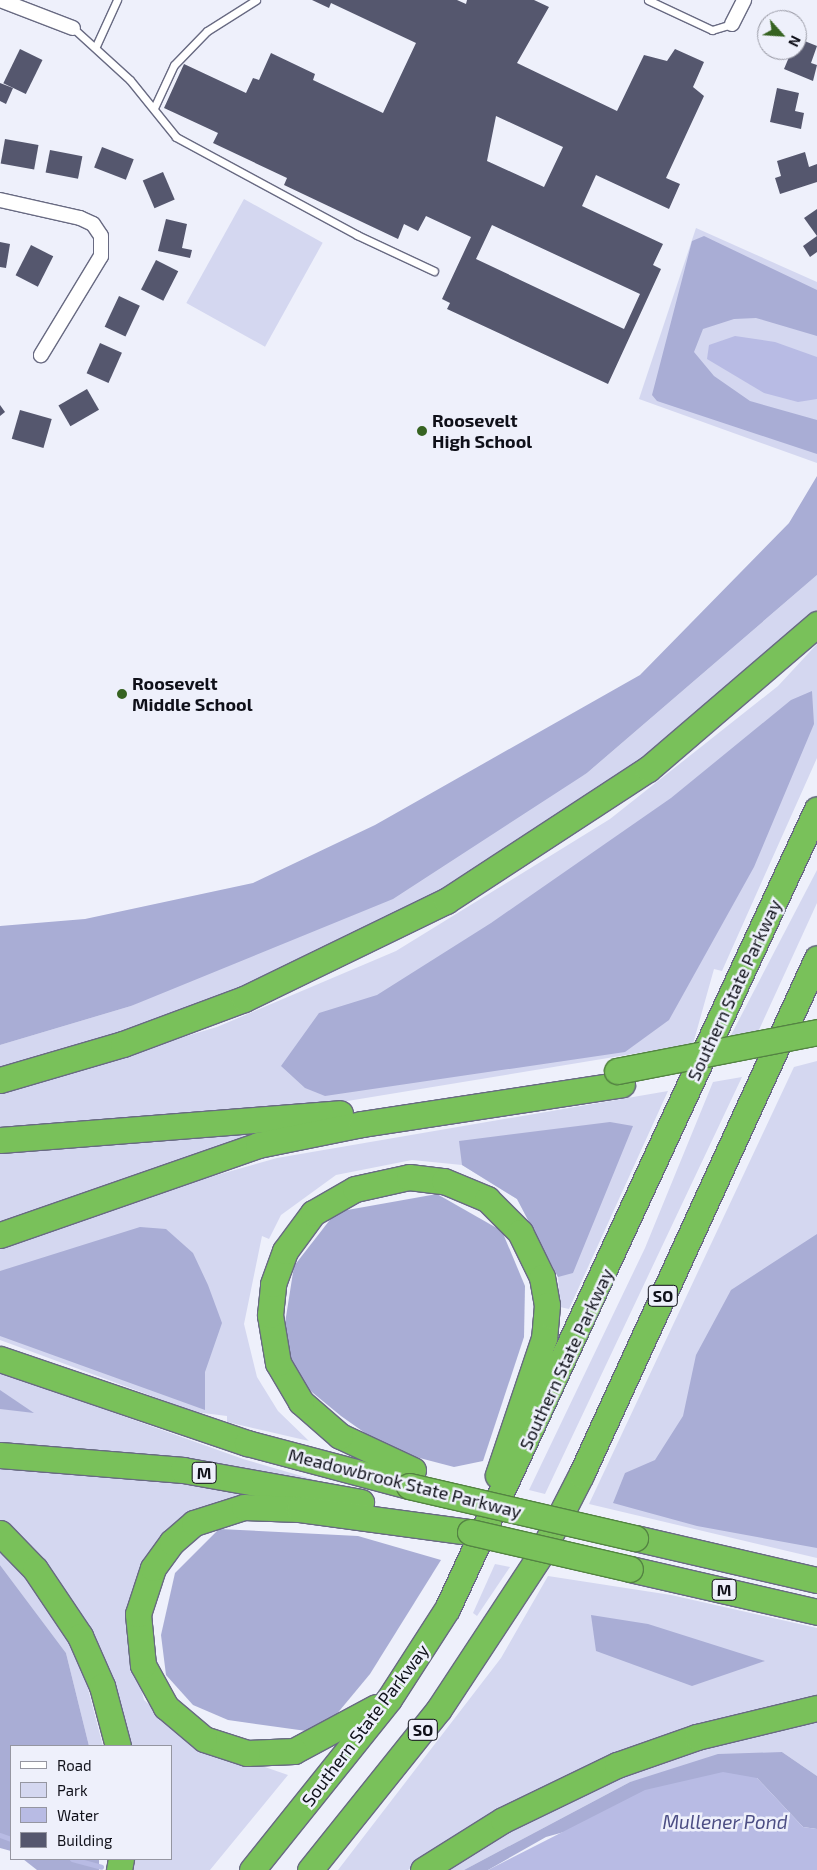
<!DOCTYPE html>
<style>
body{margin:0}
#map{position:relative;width:817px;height:1870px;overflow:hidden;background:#eef0fb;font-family:"Exo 2",sans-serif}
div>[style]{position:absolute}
.green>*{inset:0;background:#d4d7f0;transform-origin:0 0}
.forest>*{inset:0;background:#a9add5}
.water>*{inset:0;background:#b8bbe4}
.stream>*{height:5px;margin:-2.5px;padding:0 2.5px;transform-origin:2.5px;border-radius:2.5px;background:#b8bbe4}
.building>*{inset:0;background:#55576e;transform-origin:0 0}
.roads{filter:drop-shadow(1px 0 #686a82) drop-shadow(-1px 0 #686a82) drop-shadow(0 1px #686a82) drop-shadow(0 -1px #686a82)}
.lane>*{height:7px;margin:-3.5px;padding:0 3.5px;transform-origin:3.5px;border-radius:3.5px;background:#fff}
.street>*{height:14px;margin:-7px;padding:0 7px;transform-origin:7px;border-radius:7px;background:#fff}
.highway>*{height:25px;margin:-12.5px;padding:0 12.5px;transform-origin:12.5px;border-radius:12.5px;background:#79c15a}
.bridges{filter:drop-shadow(1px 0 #548343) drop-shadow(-1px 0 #548343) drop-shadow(0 1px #548343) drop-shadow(0 -1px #548343)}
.highway-bridge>*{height:25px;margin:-12.5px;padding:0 12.5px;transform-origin:12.5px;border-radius:12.5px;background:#79c15a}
.dots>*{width:14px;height:14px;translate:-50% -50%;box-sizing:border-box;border:2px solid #eef0fb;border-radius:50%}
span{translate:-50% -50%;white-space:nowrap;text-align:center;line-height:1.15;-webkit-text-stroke:5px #eef0fb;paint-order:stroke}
.shield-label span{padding:1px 4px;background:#eef0fb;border:1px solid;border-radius:4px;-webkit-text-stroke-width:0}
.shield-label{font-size:16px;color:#0f1019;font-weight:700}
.poi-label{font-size:18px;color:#0f1019;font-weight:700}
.left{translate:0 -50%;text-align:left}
.street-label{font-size:18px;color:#0f1019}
.water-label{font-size:19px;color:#4c4e84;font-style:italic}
.legend{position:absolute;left:10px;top:1745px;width:162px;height:115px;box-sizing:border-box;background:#eef0fb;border:1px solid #9596a1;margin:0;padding:6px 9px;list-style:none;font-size:15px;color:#0f1019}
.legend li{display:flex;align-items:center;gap:10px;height:25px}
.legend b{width:25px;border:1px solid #9596a1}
.north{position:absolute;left:757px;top:10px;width:50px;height:50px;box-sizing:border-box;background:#eef0fb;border:1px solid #9596a1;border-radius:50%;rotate:116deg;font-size:14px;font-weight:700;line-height:20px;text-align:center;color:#0f1019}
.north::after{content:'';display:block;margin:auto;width:18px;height:22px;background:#366321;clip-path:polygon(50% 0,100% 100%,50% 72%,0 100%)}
</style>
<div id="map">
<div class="green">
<div style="left:244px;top:199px;width:90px;height:119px;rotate:29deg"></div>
<div style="clip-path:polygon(696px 228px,817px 282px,817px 463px,639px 399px)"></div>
<div style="clip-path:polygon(817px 575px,817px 614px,701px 720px,422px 908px,270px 982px,78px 1052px,0 1071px,0 1045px,131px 1006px,587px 773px)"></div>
<div style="clip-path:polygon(817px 644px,817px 758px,722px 971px,714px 969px,693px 1044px,305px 1108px,0 1130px,0 1091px,217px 1027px,396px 951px,610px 819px,778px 686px)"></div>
<div style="clip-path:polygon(817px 870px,817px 903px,758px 1032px,730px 1037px)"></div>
<div style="clip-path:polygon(817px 1061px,817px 1558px,589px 1504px,794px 1067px)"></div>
<div style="clip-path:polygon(742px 1077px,545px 1494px,529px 1490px,645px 1248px,713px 1082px)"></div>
<div style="clip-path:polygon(668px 1091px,569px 1309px,560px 1307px,558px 1277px,517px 1199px,462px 1165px,412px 1160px,336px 1175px,281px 1215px,269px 1239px,262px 1236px,244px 1324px,257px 1377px,278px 1411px,309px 1441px,227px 1422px,227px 1416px,195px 1412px,0 1340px,0 1249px,185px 1184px,277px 1158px)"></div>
<div style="clip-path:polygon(274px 1130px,0 1230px,0 1148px)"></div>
<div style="clip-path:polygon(0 1372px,243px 1459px,329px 1484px,0 1446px)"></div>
<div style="clip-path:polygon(0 1466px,188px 1482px,259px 1493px,158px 1544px,129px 1640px,144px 1700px,189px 1741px,288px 1775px,210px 1870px,125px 1870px,127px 1859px,171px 1859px,171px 1746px,123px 1746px,96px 1648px,0 1522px)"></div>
<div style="clip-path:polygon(0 1551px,33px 1585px,81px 1662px,103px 1746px,89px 1746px,66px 1653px,0 1565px)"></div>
<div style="clip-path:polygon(495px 1564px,510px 1567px,477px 1616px,473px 1613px)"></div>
<div style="clip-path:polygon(548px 1576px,671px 1595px,817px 1628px,817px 1699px,502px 1811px,408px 1870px,338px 1870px,501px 1658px)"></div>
<div style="clip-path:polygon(817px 1722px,817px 1776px,782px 1752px,630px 1782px,464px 1870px,439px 1870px,537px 1812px,629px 1771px,726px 1738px)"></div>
</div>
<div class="forest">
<div style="clip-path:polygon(704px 236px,817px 290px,817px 336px,756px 318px,734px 319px,703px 329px,694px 352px,714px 376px,750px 401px,817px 420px,817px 454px,657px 401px,652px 395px,692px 241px)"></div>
<div style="clip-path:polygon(817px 476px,817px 575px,587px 773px,393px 899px,131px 1006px,0 1045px,0 926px,85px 919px,253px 883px,375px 825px,640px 675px,789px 523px)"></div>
<div style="clip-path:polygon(812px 691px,814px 724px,754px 867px,669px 1020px,625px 1052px,325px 1096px,305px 1088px,281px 1066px,319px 1013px,377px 995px,491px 923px,671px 798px,791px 700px)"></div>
<div style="clip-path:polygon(610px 1122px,633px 1126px,573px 1273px,558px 1277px,517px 1199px,462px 1165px,459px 1141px)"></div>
<div style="clip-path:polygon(437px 1194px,502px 1231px,525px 1286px,524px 1337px,483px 1461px,454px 1467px,389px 1450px,341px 1416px,296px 1379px,283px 1336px,294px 1266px,336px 1212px)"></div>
<div style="clip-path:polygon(140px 1227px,166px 1229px,193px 1253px,208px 1285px,222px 1323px,205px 1372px,205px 1410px,0 1336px,0 1271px)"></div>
<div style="clip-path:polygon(817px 1234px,817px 1548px,697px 1526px,613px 1503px,625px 1473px,655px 1460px,683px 1416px,696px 1355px,731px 1290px)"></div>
<div style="clip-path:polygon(0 1390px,34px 1413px,0 1409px)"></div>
<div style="clip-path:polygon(219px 1529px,358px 1536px,441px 1560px,370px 1674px,321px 1733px,228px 1720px,193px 1705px,166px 1675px,161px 1635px,175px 1573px)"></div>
<div style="clip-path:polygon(0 1565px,66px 1653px,89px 1746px,11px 1746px,11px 1851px,0 1848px)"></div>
<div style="clip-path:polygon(591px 1615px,648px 1624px,765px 1661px,692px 1686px,596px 1651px)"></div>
<div style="clip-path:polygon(782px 1752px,817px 1776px,817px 1829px,803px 1827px,757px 1778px,546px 1837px,488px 1870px,464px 1870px,630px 1782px,718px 1754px)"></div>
<div style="clip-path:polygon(23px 1859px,99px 1859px,99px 1870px,37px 1870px)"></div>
</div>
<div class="water">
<div style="clip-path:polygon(735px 336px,775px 342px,817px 357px,817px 399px,798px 402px,764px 393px,707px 359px,709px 345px)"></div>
<div style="clip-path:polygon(723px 1772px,757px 1778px,803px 1827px,817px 1829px,817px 1870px,488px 1870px,645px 1790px)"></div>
</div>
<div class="stream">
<div style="left:0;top:1835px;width:12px;rotate:20deg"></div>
<div style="left:72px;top:1859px;width:30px;rotate:15deg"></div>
</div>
<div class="building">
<div style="clip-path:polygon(evenodd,312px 0,457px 0,466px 4px,467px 0,534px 0,549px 7px,517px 63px,617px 111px,644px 55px,667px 61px,675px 49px,704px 62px,693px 87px,704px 96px,666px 178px,680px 184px,669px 209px,596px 175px,582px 206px,663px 244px,653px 265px,661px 269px,608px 384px,447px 309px,450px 303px,442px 299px,471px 237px,426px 216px,418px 231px,404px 224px,398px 239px,284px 185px,287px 178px,213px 143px,218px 133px,164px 108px,184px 64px,246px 93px,253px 78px,259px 80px,271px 53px,315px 74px,313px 80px,383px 113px,416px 43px,331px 3px,329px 8px,312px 0,496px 116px,563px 147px,544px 187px,487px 161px,496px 116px,312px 0,492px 225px,640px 294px,624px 329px,476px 259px,492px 225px)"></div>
<div style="clip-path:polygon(797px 38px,817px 46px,811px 63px,817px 65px,813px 81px,784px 69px,792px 50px,797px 50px)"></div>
<div style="left:20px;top:49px;width:25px;height:38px;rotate:26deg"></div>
<div style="clip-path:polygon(0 83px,13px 88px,6px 104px,0 101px)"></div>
<div style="clip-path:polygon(777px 88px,799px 93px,795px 111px,804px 113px,801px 129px,770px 122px)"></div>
<div style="left:5px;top:139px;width:34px;height:25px;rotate:10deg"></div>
<div style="left:102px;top:147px;width:34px;height:22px;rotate:21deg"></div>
<div style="left:50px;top:150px;width:33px;height:23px;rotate:11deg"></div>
<div style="clip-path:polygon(805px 152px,809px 167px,817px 164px,817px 182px,780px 194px,775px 178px,781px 176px,777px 161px)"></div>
<div style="left:163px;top:172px;width:30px;height:22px;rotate:67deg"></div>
<div style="clip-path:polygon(817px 209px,817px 236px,804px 218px)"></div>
<div style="clip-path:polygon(166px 219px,187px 224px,182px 248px,192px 250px,190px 258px,158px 251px)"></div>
<div style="clip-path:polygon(817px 236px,817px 252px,810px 257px,803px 246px)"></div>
<div style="clip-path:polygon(0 242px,10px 244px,6px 268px,0 267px)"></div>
<div style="left:31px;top:245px;width:25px;height:34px;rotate:27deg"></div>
<div style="left:156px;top:260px;width:25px;height:33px;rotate:27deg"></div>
<div style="left:119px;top:296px;width:23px;height:34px;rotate:25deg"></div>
<div style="left:100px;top:343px;width:24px;height:33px;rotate:24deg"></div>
<div style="left:87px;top:389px;width:24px;height:33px;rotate:60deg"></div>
<div style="clip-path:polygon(0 405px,5px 412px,0 416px)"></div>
<div style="left:20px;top:410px;width:33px;height:30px;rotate:16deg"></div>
</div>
<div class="roads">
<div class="lane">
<div style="left:648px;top:0;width:71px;rotate:25.1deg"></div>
<div style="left:712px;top:30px;width:21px;rotate:-17deg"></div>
<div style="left:73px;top:28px;width:77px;rotate:42.4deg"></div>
<div style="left:130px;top:80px;width:73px;rotate:51.1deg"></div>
<div style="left:176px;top:137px;width:206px;rotate:28.4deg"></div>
<div style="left:357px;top:235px;width:85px;rotate:25.1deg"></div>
<div style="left:96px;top:46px;width:51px;rotate:-65.5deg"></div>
<div style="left:154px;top:108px;width:47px;rotate:-65.1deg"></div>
<div style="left:174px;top:65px;width:47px;rotate:-45.9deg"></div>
<div style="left:207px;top:31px;width:58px;rotate:-32.3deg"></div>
</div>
<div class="street">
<div style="left:0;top:0;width:78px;rotate:21deg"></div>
<div style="left:732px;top:24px;width:27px;rotate:-63deg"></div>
<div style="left:0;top:200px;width:82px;rotate:12.7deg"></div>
<div style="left:80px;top:218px;width:14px;rotate:25deg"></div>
<div style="left:93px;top:224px;width:14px;rotate:56deg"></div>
<div style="left:101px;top:236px;width:20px;rotate:90deg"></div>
<div style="left:101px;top:256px;width:116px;rotate:121.2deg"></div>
</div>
<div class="highway">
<div style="left:0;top:1080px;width:128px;rotate:-16.3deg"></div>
<div style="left:123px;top:1044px;width:129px;rotate:-20.4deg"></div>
<div style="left:244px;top:999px;width:225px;rotate:-25.9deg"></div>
<div style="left:446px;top:901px;width:241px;rotate:-33.2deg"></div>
<div style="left:648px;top:769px;width:223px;rotate:-40.6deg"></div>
<div style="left:0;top:1140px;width:341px;rotate:-4.5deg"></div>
<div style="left:0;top:1235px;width:273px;rotate:-19.2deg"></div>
<div style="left:258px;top:1145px;width:106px;rotate:-11.4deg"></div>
<div style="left:362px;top:1124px;width:263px;rotate:-8.7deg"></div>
<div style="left:0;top:1359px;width:261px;rotate:18.8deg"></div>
<div style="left:247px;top:1443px;width:168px;rotate:14.9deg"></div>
<div style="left:0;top:1455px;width:184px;rotate:4.7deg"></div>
<div style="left:183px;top:1470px;width:181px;rotate:10.2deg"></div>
<div style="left:413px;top:1470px;width:81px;rotate:-155deg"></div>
<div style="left:340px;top:1436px;width:52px;rotate:-138.9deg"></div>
<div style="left:301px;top:1402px;width:45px;rotate:-120.5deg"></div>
<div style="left:278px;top:1363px;width:49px;rotate:-99.5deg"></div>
<div style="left:270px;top:1315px;width:31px;rotate:-84deg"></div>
<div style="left:273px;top:1284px;width:35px;rotate:-70deg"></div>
<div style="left:285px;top:1251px;width:47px;rotate:-53.6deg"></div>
<div style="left:313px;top:1213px;width:48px;rotate:-29.7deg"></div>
<div style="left:355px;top:1189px;width:55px;rotate:-12.5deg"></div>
<div style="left:409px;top:1177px;width:35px;rotate:7deg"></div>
<div style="left:444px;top:1181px;width:47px;rotate:22.7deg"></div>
<div style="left:487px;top:1199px;width:47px;rotate:45deg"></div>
<div style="left:520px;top:1232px;width:50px;rotate:63.9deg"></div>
<div style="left:542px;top:1277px;width:28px;rotate:80deg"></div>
<div style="left:547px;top:1305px;width:33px;rotate:95deg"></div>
<div style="left:544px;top:1338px;width:145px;rotate:108.6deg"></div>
<div style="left:0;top:1533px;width:50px;rotate:45.8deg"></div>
<div style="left:35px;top:1569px;width:81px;rotate:56.1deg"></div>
<div style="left:80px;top:1636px;width:55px;rotate:66.3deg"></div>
<div style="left:102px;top:1686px;width:62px;rotate:75.1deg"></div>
<div style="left:635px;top:1538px;width:187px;rotate:13deg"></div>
<div style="left:630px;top:1569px;width:192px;rotate:12.9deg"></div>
<div style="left:376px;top:1707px;width:93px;rotate:151.8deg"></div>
<div style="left:294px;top:1751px;width:47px;rotate:177.6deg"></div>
<div style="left:247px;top:1753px;width:45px;rotate:-162deg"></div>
<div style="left:204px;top:1739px;width:50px;rotate:-139.9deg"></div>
<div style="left:166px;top:1707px;width:48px;rotate:-118.7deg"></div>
<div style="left:143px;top:1665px;width:51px;rotate:-95.6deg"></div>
<div style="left:138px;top:1614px;width:48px;rotate:-71.9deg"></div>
<div style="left:153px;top:1568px;width:32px;rotate:-54deg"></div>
<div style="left:172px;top:1542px;width:29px;rotate:-41deg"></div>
<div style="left:194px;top:1523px;width:52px;rotate:-17.7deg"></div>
<div style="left:244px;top:1507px;width:55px;rotate:2.1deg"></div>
<div style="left:299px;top:1509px;width:173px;rotate:7.7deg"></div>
<div style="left:119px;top:1870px;width:11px;rotate:-80deg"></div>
<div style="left:252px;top:1870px;width:219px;rotate:-51.3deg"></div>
<div style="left:389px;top:1699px;width:107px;rotate:-57.2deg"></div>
<div style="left:447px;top:1609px;width:881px;rotate:-65.18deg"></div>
<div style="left:310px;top:1870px;width:206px;rotate:-51.3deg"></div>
<div style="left:439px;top:1709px;width:184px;rotate:-56.7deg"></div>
<div style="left:540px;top:1555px;width:90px;rotate:-62.9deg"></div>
<div style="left:581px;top:1475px;width:568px;rotate:-65.46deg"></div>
<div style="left:423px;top:1870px;width:94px;rotate:-32deg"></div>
<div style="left:503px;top:1820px;width:127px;rotate:-25.8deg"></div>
<div style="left:617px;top:1765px;width:85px;rotate:-19.3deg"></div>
<div style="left:697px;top:1737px;width:123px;rotate:-13.6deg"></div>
</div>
</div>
<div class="bridges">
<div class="highway-bridge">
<div style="left:617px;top:1071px;width:204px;rotate:-11deg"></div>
<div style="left:409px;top:1486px;width:232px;rotate:13deg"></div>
<div style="left:470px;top:1532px;width:164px;rotate:13deg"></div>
</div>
</div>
<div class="dots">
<div style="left:422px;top:431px;background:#366321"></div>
<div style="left:122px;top:694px;background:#366321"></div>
</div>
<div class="shield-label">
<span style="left:663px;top:1296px">SO</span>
<span style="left:204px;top:1473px">M</span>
<span style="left:724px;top:1590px">M</span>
<span style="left:423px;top:1730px">SO</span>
</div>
<div class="poi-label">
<span class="left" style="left:432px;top:431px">Roosevelt<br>High School</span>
<span class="left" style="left:132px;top:694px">Roosevelt<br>Middle School</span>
</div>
<div class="street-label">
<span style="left:734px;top:990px;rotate:-65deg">Southern State Parkway</span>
<span style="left:566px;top:1359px;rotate:-65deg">Southern State Parkway</span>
<span style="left:405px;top:1483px;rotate:14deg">Meadowbrook State Parkway</span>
<span style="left:365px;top:1725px;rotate:-53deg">Southern State Parkway</span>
</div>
<div class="water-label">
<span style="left:725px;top:1822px">Mullener Pond</span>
</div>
<ul class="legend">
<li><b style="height:6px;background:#fff"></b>Road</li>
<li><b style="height:14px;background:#d4d7f0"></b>Park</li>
<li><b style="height:14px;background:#b8bbe4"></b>Water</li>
<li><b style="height:14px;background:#55576e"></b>Building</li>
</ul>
<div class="north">N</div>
</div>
